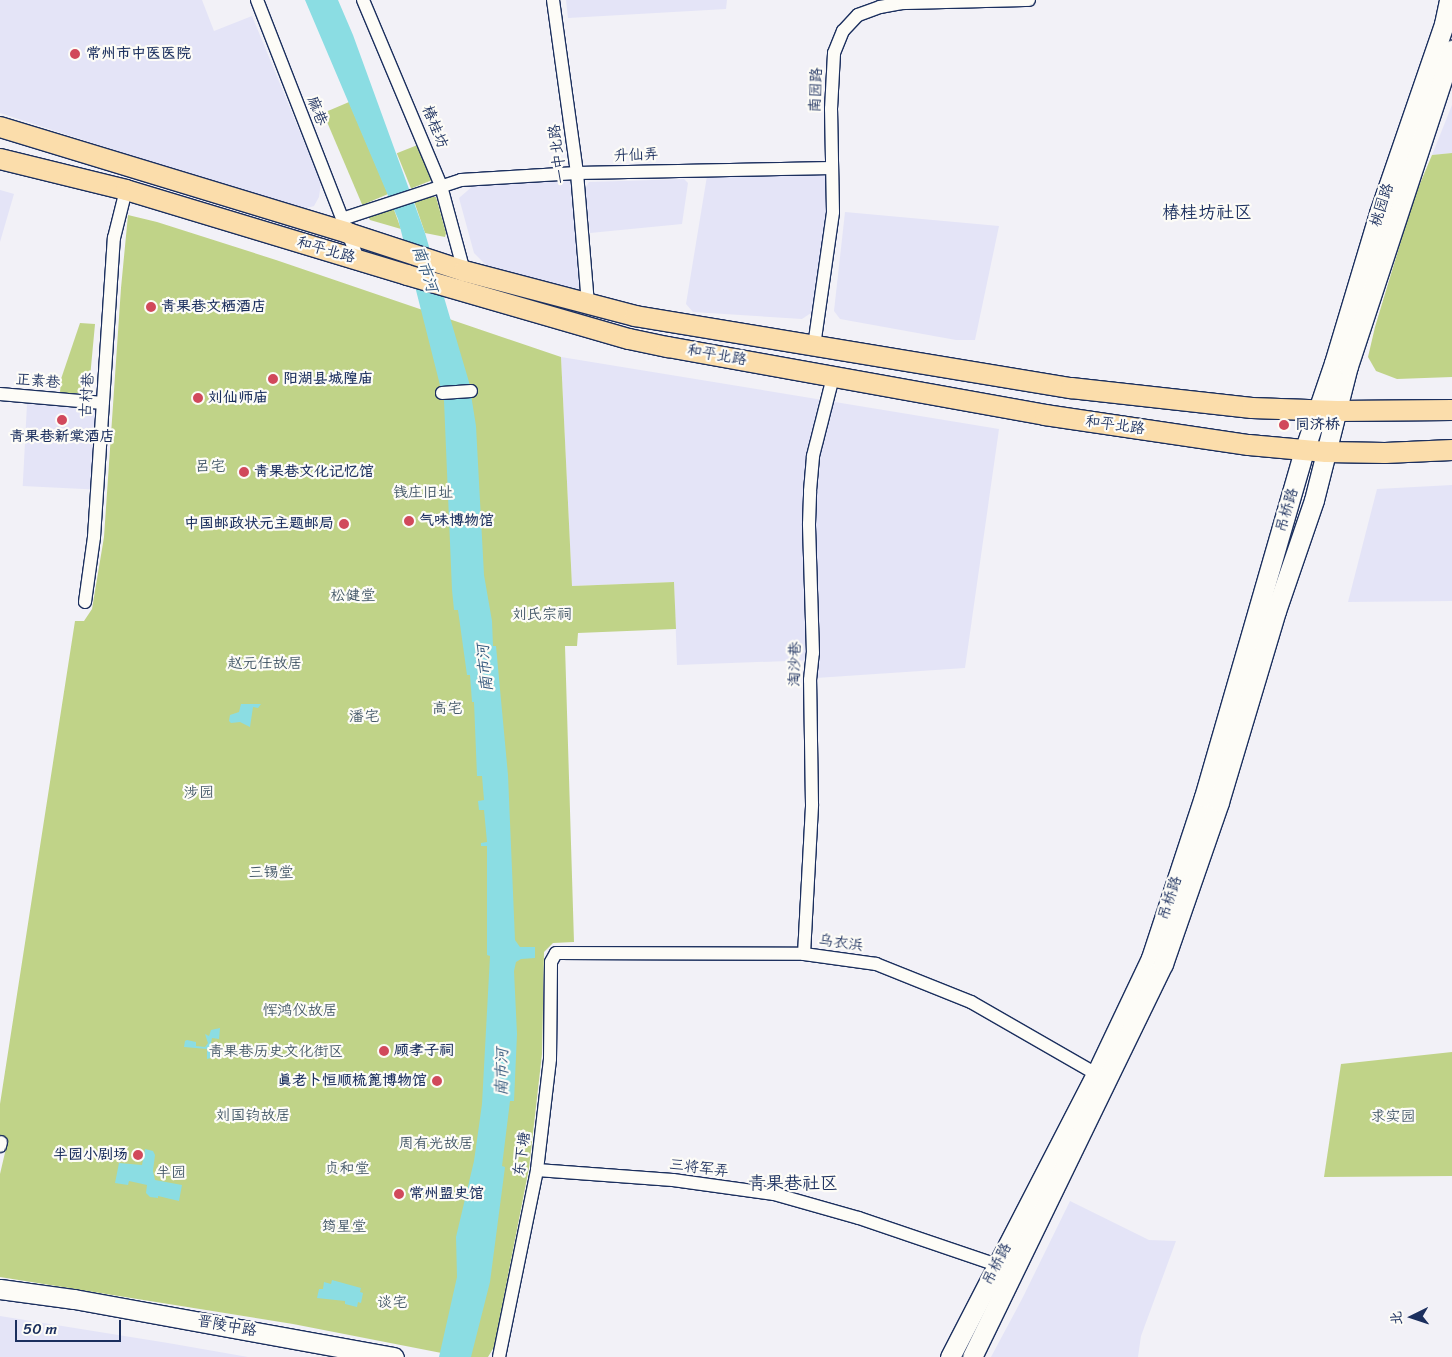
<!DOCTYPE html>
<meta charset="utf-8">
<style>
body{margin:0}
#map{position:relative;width:1452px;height:1357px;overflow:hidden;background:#f2f1f7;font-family:Sriracha,"LXGW WenKai TC",sans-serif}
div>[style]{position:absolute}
.built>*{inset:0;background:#e4e4f7;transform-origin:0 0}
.green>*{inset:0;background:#c0d388;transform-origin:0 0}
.water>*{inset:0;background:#8bdde3}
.roads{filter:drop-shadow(1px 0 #1b2f5e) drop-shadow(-1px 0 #1b2f5e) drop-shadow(0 1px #1b2f5e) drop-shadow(0 -1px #1b2f5e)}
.street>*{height:12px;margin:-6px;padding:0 6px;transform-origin:6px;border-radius:6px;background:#fdfcf7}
.secondary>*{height:19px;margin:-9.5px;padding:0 9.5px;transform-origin:9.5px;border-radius:9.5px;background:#fdfcf7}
.primary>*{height:20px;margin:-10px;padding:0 10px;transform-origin:10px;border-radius:10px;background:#fbddab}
.dots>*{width:14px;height:14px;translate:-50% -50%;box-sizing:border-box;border:2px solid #fdfcf7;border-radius:50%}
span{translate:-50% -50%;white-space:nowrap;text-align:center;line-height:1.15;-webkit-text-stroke:4.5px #fdfcf7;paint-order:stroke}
.poi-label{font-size:15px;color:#1b2f5e;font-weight:700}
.left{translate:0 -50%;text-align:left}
.right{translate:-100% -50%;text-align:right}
.street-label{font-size:15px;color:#1b2f5e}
.park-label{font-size:15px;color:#445868}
.water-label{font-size:16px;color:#375a7f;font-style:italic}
.quarter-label{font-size:18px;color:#1b2f5e}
.north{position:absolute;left:1387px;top:1292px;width:50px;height:50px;-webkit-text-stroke:4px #fdfcf7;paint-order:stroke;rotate:266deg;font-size:14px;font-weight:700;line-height:20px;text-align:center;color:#1b2f5e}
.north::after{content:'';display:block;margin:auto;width:18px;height:22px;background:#1b2f5e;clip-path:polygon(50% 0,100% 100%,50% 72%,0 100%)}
.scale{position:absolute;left:15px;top:1320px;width:106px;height:22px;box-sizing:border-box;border:2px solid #1b2f5e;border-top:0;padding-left:6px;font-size:15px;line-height:18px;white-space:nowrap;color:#1b2f5e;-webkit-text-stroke:4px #fdfcf7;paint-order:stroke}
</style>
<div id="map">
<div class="built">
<div style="clip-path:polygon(0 0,202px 0,214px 31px,252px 16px,321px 183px,319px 197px,314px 206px,304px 209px,290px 207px,0 113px)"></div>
<div style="clip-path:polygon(566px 0,727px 0,726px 9px,568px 18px)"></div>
<div style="clip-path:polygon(1452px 105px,1452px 153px,1432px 155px)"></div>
<div style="clip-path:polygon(826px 174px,826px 213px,819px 276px,811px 313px,802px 319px,693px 312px,686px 304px,707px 176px)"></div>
<div style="clip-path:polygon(574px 179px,583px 283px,577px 290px,486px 265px,474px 253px,459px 198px,474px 185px)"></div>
<div style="clip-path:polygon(684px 179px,688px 183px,682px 224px,590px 233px,585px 189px,589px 182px)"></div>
<div style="clip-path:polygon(0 190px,14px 194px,0 242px)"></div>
<div style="clip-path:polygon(845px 212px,999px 226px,975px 340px,956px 340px,840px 319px,834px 311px)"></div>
<div style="clip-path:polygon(561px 357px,999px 429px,965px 668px,816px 678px,815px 660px,677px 665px,674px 582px,572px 586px)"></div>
<div style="left:27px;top:404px;width:71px;height:82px;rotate:3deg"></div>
<div style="clip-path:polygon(1452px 485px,1452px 601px,1348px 602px,1377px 489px)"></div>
<div style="clip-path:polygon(1070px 1201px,1149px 1240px,1176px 1241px,1141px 1336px,1138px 1357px,991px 1357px,1023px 1297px)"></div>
<div style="clip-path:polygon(0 1316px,168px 1343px,248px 1357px,0 1357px)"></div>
</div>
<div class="green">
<div style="left:349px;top:102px;width:100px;height:28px;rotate:67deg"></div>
<div style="left:420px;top:144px;width:38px;height:25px;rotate:68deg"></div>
<div style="clip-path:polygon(1452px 153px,1452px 377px,1397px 379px,1376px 371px,1368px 357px,1375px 327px,1414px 198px,1432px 155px)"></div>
<div style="clip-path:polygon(426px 197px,436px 197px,446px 233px,445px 237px,425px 233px,414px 201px)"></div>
<div style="clip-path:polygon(393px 207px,401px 229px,370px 220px,368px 216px)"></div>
<div style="clip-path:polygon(128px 215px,157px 222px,276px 260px,561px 357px,572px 586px,674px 582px,676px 629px,578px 633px,577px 646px,565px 646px,574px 942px,553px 943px,544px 952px,542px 1054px,529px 1168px,494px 1347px,488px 1357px,462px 1357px,293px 1324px,0 1277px,0 1174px,7px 1144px,0 1142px,0 1104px,75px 621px,84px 621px,92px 609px,104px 537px,121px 288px)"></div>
<div style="clip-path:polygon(80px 323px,95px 324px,89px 388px,82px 393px,60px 393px,61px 379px)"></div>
<div style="clip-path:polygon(1452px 1052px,1452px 1176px,1324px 1177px,1341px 1064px)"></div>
</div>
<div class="water">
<div style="clip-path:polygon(305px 0,338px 0,353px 35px,425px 233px,469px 382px,476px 426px,484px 575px,492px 621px,493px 646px,496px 646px,508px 775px,515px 940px,520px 947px,535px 947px,535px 958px,521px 959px,516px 962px,514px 971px,517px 1034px,514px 1101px,510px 1101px,502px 1166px,505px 1167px,490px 1282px,471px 1357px,439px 1357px,457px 1277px,456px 1237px,474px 1161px,482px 1104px,490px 956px,487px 955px,487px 846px,481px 846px,481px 843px,487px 842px,484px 810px,479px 810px,478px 801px,484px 800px,482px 776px,477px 776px,474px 702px,472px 702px,470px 675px,467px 675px,458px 610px,454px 610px,452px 590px,444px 401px,398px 219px)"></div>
<div style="clip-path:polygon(241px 704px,261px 704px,258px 708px,253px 707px,250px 727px,240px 722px,231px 723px,229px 721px,230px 715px,239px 712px)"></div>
<div style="clip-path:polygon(220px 1028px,219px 1039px,212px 1038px,210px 1048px,213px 1049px,211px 1058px,207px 1059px,207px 1049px,184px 1047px,185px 1041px,187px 1040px,196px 1042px,196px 1046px,205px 1047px,208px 1043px,205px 1034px,209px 1036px,211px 1030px)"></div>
<div style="clip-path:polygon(145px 1149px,153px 1151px,155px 1155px,153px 1171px,155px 1180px,182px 1185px,179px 1201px,158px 1196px,158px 1198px,150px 1197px,146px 1193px,147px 1185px,129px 1181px,128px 1185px,115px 1183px,119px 1163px,142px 1165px)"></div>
<div style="clip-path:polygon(332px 1280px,361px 1288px,360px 1292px,363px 1293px,361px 1303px,358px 1302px,357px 1307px,345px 1304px,345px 1301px,317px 1298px,319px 1289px,323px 1289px,324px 1282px,331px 1284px)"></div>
</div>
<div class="roads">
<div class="street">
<div style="left:257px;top:0;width:278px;rotate:68.7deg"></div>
<div style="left:363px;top:0;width:202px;rotate:67.2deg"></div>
<div style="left:441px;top:186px;width:88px;rotate:74.9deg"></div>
<div style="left:553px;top:0;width:175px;rotate:82.1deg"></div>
<div style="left:577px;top:173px;width:131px;rotate:85.2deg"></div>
<div style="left:342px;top:219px;width:125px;rotate:-18.1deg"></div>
<div style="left:461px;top:180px;width:116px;rotate:-3.5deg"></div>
<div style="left:577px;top:173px;width:255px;rotate:-1.1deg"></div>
<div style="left:814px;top:346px;width:135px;rotate:-81.9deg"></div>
<div style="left:833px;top:212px;width:103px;rotate:-91.1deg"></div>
<div style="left:831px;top:109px;width:56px;rotate:-86.9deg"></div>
<div style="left:834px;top:53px;width:24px;rotate:-68deg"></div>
<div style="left:843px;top:31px;width:22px;rotate:-47deg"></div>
<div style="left:858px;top:15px;width:23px;rotate:-20deg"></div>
<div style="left:880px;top:7px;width:22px;rotate:-10deg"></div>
<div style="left:902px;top:3px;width:127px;rotate:-1.4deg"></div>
<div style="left:442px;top:393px;width:29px;rotate:-4deg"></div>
<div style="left:0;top:394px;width:103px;rotate:5deg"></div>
<div style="left:85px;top:602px;width:66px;rotate:-82.1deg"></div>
<div style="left:94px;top:537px;width:300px;rotate:-86.2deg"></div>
<div style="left:114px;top:238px;width:49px;rotate:-76deg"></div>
<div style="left:804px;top:954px;width:150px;rotate:-86.9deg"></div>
<div style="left:812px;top:804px;width:124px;rotate:-90.9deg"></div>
<div style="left:810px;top:680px;width:27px;rotate:-84deg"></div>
<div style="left:813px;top:653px;width:129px;rotate:-91.8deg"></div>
<div style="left:809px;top:524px;width:33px;rotate:-88deg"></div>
<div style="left:810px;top:491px;width:35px;rotate:-85deg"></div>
<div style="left:813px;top:456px;width:81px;rotate:-75.8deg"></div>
<div style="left:0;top:1146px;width:4px;rotate:-76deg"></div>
<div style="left:537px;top:1170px;width:136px;rotate:4.2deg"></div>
<div style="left:673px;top:1180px;width:102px;rotate:7.9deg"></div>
<div style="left:774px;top:1194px;width:88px;rotate:15.8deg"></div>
<div style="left:859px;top:1218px;width:146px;rotate:18.8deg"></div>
<div style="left:499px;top:1357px;width:191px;rotate:-78.5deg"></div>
<div style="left:537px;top:1170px;width:112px;rotate:-83.3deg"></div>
<div style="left:550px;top:1059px;width:97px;rotate:-89.4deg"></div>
<div style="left:551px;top:962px;width:10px;rotate:-61deg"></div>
<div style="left:556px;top:953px;width:248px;rotate:0.2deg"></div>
<div style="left:804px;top:954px;width:73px;rotate:7.9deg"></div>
<div style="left:876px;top:964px;width:102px;rotate:21.8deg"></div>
<div style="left:971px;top:1002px;width:144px;rotate:29.9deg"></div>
</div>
<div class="secondary">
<div style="left:0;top:1289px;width:75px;rotate:7.7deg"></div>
<div style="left:74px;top:1299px;width:325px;rotate:10.3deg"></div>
<div style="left:950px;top:1357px;width:318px;rotate:-62.7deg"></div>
<div style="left:1096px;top:1074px;width:128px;rotate:-64.6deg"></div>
<div style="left:1151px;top:958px;width:169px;rotate:-71.8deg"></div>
<div style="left:1204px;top:797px;width:360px;rotate:-73.9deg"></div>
<div style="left:1304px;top:451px;width:93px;rotate:-71.2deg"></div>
<div style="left:1334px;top:363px;width:157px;rotate:-73.3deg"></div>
<div style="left:1379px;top:213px;width:200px;rotate:-71deg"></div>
<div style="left:1444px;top:24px;width:25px;rotate:-78deg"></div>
<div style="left:972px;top:1357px;width:437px;rotate:-64.1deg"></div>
<div style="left:1163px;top:964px;width:171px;rotate:-70.9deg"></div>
<div style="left:1219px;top:802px;width:199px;rotate:-73.4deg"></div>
<div style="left:1276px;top:611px;width:117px;rotate:-71.1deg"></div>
<div style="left:1314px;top:500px;width:138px;rotate:-75.8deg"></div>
<div style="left:1348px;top:366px;width:333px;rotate:-71.8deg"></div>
</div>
<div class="primary">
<div style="left:0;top:127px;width:364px;rotate:16.9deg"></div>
<div style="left:348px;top:233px;width:122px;rotate:18.1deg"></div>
<div style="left:464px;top:271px;width:177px;rotate:14.7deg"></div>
<div style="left:635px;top:316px;width:442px;rotate:9.4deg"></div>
<div style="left:1071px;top:388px;width:182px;rotate:6.3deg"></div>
<div style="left:1252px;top:408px;width:85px;rotate:2deg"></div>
<div style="left:1337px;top:411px;width:115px;rotate:-0.5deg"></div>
<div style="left:0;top:159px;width:130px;rotate:13.8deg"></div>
<div style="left:126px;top:190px;width:294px;rotate:16.8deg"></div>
<div style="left:407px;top:275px;width:231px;rotate:16.1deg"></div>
<div style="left:629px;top:339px;width:40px;rotate:12deg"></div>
<div style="left:668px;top:347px;width:383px;rotate:10.2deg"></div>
<div style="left:1045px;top:415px;width:206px;rotate:8.4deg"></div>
<div style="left:1249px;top:445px;width:77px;rotate:5.2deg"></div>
<div style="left:1326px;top:452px;width:59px;rotate:1deg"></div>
<div style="left:1385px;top:453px;width:67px;rotate:-2.6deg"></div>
</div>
</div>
<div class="dots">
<div style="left:75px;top:54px;background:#d1495b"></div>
<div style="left:151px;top:307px;background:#d1495b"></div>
<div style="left:273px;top:379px;background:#d1495b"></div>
<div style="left:198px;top:398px;background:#d1495b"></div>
<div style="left:62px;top:420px;background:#d1495b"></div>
<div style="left:1284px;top:425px;background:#d1495b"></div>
<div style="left:244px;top:472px;background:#d1495b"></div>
<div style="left:409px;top:521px;background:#d1495b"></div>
<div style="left:344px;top:524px;background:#d1495b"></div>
<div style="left:384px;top:1051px;background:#d1495b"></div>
<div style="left:437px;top:1081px;background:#d1495b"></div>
<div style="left:138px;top:1155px;background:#d1495b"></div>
<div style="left:399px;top:1194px;background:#d1495b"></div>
</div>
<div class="poi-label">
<span class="left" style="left:86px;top:54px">常州市中医医院</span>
<span class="left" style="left:161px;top:307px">青果巷文栖酒店</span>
<span class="left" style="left:283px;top:379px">阳湖县城隍庙</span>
<span class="left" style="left:208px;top:398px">刘仙师庙</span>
<span class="left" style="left:1295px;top:425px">同济桥</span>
<span style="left:62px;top:437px">青果巷新棠酒店</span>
<span class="left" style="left:254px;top:472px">青果巷文化记忆馆</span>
<span class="left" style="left:419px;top:521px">气味博物馆</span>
<span class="right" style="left:334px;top:524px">中国邮政状元主题邮局</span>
<span class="left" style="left:394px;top:1051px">顾孝子祠</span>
<span class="right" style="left:427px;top:1081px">真老卜恒顺梳篦博物馆</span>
<span class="right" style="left:128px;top:1155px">半园小剧场</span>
<span class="left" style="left:409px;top:1194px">常州盟史馆</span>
</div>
<div class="street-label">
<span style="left:816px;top:90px;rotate:-88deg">南园路</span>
<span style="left:317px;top:111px;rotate:69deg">麻巷</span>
<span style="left:435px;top:127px;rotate:68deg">椿桂坊</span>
<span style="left:558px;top:154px;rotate:-97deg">一中北路</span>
<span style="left:636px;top:155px;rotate:-2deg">升仙弄</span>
<span style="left:1382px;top:205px;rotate:-72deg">桃园路</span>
<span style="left:326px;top:250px;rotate:16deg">和平北路</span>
<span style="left:717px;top:355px;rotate:10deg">和平北路</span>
<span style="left:38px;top:381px;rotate:5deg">正素巷</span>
<span style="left:87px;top:395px;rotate:-86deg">古村巷</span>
<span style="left:1115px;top:425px;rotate:8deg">和平北路</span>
<span style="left:1287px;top:510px;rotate:-74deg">吊桥路</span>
<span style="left:795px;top:664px;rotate:-89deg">淘沙巷</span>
<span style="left:1170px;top:898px;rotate:-72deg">吊桥路</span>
<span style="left:841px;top:943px;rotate:8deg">乌衣浜</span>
<span style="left:522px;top:1154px;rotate:-82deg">东下塘</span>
<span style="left:699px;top:1168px;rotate:7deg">三将军弄</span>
<span style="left:997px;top:1264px;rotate:-63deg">吊桥路</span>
<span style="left:227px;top:1326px;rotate:10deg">晋陵中路</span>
</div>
<div class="park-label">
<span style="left:210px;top:467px">吕宅</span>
<span style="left:423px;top:493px">钱庄旧址</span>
<span style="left:353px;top:596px">松健堂</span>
<span style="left:542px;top:615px">刘氏宗祠</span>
<span style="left:265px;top:664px">赵元任故居</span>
<span style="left:447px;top:709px">高宅</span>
<span style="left:364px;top:717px">潘宅</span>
<span style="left:199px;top:793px">涉园</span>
<span style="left:271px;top:873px">三锡堂</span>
<span style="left:300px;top:1011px">恽鸿仪故居</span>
<span style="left:276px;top:1052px">青果巷历史文化街区</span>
<span style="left:253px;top:1116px">刘国钧故居</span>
<span style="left:1393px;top:1117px">求实园</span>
<span style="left:436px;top:1144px">周有光故居</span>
<span style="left:347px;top:1169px">贞和堂</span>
<span style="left:171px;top:1173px">半园</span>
<span style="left:344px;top:1227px">筠星堂</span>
<span style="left:392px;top:1303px">谈宅</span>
</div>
<div class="water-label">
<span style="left:425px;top:269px;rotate:71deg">南市河</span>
<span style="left:485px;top:668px;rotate:-95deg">南市河</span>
<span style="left:502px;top:1072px;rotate:-89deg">南市河</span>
</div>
<div class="quarter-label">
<span style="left:1207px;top:212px">椿桂坊社区</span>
<span style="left:793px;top:1183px">青果巷社区</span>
</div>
<div class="north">北</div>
<div class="scale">50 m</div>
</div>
